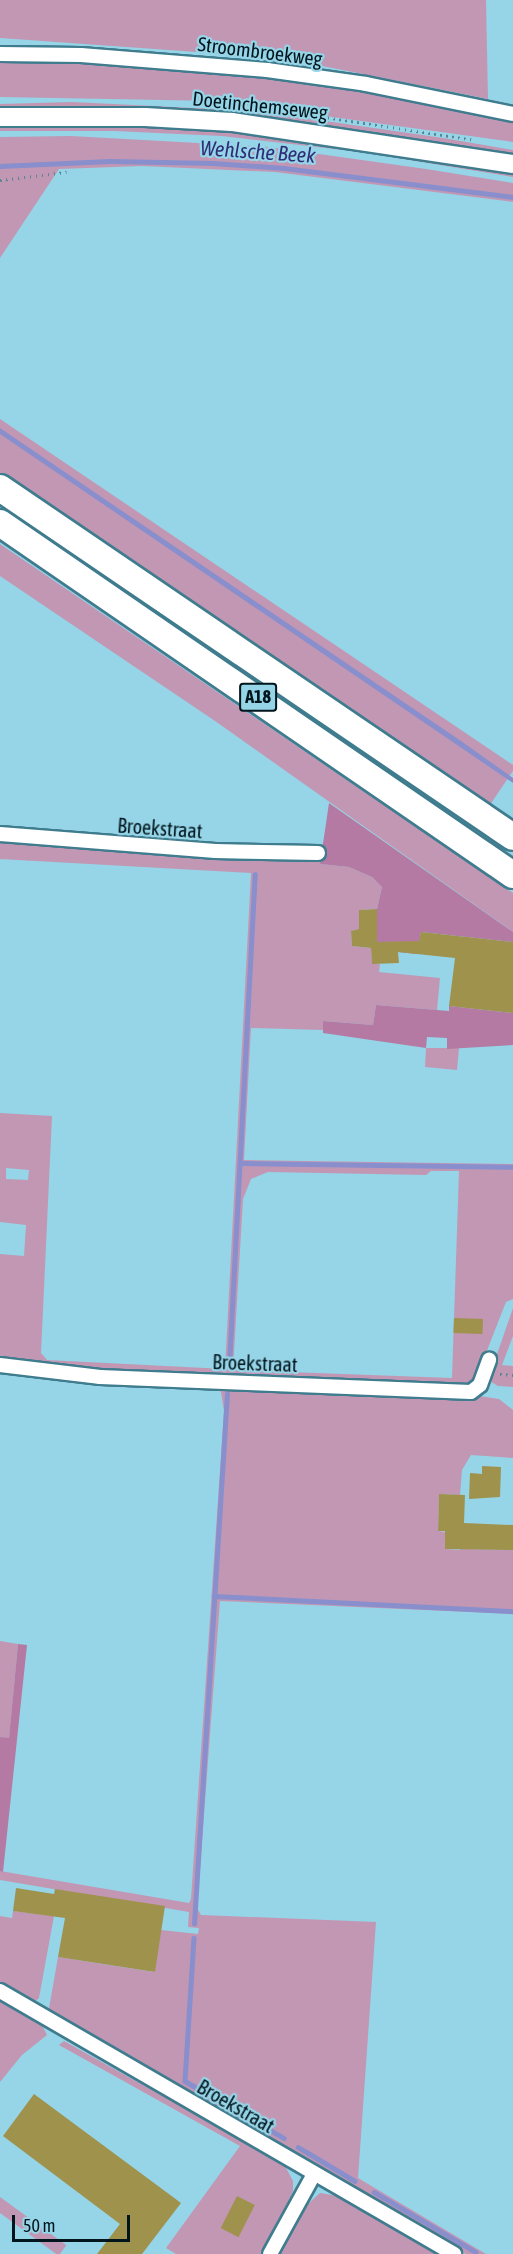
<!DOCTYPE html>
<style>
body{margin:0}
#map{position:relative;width:513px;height:2254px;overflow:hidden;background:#96d4e7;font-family:"Asap Condensed",sans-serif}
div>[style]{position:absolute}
.green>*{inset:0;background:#c297b4;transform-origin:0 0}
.forest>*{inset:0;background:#b57aa3}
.water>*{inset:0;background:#888fcc}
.stream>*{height:4.5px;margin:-2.25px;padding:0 2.25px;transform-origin:2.25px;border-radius:2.25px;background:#888fcc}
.building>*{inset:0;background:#9f924d;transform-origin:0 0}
.path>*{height:3px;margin-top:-1.5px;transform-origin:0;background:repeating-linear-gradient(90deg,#598694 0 1.5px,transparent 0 6px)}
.roads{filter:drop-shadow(2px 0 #3f7c8e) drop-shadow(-2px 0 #3f7c8e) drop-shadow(0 2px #3f7c8e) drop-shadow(0 -2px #3f7c8e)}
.minor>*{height:14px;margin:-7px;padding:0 7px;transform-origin:7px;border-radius:7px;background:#fff}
.tertiary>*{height:18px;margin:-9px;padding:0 9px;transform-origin:9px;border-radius:9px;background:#fff}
.motorway>*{height:26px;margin:-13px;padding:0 13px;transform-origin:13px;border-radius:13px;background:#fff}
span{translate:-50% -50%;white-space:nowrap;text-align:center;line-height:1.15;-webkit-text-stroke:4.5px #96d4e7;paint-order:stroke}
.shield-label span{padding:2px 4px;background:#96d4e7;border:2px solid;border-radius:4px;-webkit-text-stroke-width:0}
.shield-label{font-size:18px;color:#00151c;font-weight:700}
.street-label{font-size:20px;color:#00151c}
.water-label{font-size:21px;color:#2f2d76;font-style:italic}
.scale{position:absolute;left:12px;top:2215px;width:118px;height:27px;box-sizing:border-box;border:3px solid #00151c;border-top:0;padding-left:8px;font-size:18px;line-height:21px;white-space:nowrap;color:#00151c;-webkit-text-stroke:4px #96d4e7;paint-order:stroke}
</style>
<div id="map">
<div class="green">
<div style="clip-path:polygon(0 0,486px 0,488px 99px,282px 58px,0 38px)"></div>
<div style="clip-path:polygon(0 58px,160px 64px,336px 84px,513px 118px,513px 142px,216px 101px,0 97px)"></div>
<div style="clip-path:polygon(72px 102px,256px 111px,443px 138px,513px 150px,513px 155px,271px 118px,120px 109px,0 110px,0 104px)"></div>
<div style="clip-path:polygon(84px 124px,242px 132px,513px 171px,513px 177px,361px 152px,222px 136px,114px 131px,0 131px,0 126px)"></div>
<div style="clip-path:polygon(71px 136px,269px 147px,426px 169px,513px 183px,513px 202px,275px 172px,142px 166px,59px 169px,0 258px,0 137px)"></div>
<div style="left:0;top:419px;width:622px;height:48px;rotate:34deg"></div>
<div style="clip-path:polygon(0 544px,513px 893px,513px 932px,218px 723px,0 576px)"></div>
<div style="clip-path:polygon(evenodd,0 839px,191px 856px,320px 859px,320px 864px,349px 867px,372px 877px,382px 887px,377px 909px,359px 910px,359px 929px,351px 931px,352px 946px,371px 948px,372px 963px,380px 964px,379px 972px,440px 978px,437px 1010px,376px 1005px,373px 1025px,324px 1021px,323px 1030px,251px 1028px,244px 1160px,513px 1164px,513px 1299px,506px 1302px,475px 1381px,458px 1386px,82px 1372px,0 1361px,0 1254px,24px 1256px,26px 1225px,0 1222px,0 1113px,52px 1116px,41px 1353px,47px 1360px,225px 1369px,251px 873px,0 859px,0 839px,6px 1168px,29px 1170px,28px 1180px,6px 1179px,6px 1168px,0 839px,431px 1171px,459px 1171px,452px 1378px,233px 1370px,243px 1199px,251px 1179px,268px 1172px,426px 1175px,431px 1171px)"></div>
<div style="clip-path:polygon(426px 1048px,459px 1048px,457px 1070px,425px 1067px)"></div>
<div style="clip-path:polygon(513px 1308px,513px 1336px,502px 1365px,513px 1366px,513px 1387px,498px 1386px,488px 1380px)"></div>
<div style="clip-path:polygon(0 1369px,466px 1394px,499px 1399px,513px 1410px,513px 1458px,471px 1455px,462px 1470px,460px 1495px,439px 1494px,438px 1531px,445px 1532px,445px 1549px,460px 1550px,461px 1532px,464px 1549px,513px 1550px,513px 1614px,220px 1601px,197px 1908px,201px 1915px,376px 1922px,358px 2178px,486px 2254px,466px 2254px,48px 2014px,58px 1957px,154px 1972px,161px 1930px,198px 1934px,199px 1928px,188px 1927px,189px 1912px,0 1880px,0 1871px,189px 1903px,191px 1899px,224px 1411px,221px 1392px,216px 1388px,72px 1382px,0 1373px)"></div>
<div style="clip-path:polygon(0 1641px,18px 1644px,9px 1739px,0 1737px)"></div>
<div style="clip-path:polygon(13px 1911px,54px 1916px,39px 1998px,31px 2005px,0 1984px,0 1916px,12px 1918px)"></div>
<div style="clip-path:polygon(0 1999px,42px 2025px,47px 2035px,22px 2055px,0 2082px)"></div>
<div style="clip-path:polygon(64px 2041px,284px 2164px,293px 2181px,293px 2191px,264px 2254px,176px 2254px,166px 2248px,240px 2146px,59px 2045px)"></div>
<div style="clip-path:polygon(320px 2193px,344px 2197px,443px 2254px,276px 2254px,299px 2212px)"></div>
<div style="left:0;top:2197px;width:82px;height:13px;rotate:36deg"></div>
</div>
<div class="forest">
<div style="clip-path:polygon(329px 803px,513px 932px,513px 942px,421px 932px,417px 954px,398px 952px,398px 942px,377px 942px,377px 909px,382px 887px,372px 877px,349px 867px,320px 864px)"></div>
<div style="clip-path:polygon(376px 1005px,449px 1011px,449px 1006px,513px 1013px,513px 1045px,447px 1049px,447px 1038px,427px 1037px,426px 1048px,323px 1033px,323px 1021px,373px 1025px)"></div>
<div style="clip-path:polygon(18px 1644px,27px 1645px,3px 1872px,0 1871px,0 1737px,9px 1738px)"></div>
</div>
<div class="water">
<div style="clip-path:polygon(0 428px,461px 741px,513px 778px,513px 783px,0 434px)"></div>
</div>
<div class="stream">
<div style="left:0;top:166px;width:110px;rotate:-2.6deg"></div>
<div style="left:110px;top:161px;width:103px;rotate:1.1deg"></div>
<div style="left:213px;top:163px;width:71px;rotate:4deg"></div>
<div style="left:284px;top:168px;width:231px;rotate:7.2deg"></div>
<div style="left:240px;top:1163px;width:273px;rotate:0.8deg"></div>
<div style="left:229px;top:1365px;width:491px;rotate:-87deg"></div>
<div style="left:214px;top:1596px;width:299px;rotate:2.9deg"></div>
<div style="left:194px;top:1924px;width:531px;rotate:-86.44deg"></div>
<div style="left:194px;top:1938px;width:143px;rotate:93.6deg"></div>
<div style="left:185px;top:2081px;width:114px;rotate:29.9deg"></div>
<div style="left:298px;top:2147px;width:66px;rotate:30.8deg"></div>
<div style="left:374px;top:2192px;width:118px;rotate:30.5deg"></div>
</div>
<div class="building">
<div style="clip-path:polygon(377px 909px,377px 942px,419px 941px,421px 932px,513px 942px,513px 1013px,449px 1006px,455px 958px,398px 952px,399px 963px,372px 964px,371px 948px,352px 946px,351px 931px,359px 929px,359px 910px)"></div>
<div style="left:454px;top:1318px;width:29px;height:15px;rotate:2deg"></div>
<div style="clip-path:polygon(482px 1466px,501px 1467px,500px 1497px,469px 1499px,470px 1473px,482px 1474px)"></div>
<div style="clip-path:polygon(439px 1494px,465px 1495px,464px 1523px,513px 1525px,513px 1550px,445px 1549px,445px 1531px,438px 1531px)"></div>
<div style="clip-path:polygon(16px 1888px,54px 1894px,55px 1889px,165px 1906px,155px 1972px,58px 1957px,65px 1918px,13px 1911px)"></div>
<div style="clip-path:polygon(34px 2094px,181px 2203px,142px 2254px,97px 2254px,120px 2224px,3px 2136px)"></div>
<div style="left:237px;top:2196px;width:20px;height:36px;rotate:27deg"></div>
</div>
<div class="path">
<div style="left:292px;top:112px;width:186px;rotate:8.7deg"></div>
<div style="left:0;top:180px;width:67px;rotate:-6.8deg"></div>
<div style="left:500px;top:1374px;width:13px;rotate:4deg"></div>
</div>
<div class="roads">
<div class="minor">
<div style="left:0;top:54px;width:81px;rotate:0.7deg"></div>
<div style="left:81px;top:55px;width:187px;rotate:4.6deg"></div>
<div style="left:267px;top:70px;width:100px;rotate:8deg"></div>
<div style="left:366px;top:84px;width:150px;rotate:11.5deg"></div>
<div style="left:0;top:834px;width:216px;rotate:4.5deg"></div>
<div style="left:215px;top:851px;width:103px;rotate:1.1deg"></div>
<div style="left:0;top:1365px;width:101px;rotate:6.8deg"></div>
<div style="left:100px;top:1377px;width:371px;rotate:2.3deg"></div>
<div style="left:471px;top:1392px;width:11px;rotate:-38deg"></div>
<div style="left:480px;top:1385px;width:27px;rotate:-70deg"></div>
<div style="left:0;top:1991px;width:525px;rotate:30.08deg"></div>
<div style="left:270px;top:2254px;width:91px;rotate:-61.2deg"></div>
</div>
<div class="tertiary">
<div style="left:0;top:117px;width:145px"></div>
<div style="left:145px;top:117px;width:87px;rotate:3.3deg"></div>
<div style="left:232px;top:122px;width:284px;rotate:8.5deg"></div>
</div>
<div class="motorway">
<div style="left:0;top:488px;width:620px;rotate:34.23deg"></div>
<div style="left:0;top:523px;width:622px;rotate:34.46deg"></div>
</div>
</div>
<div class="shield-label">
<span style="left:258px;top:697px">A18</span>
</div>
<div class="street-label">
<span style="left:260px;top:51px;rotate:7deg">Stroombroekweg</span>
<span style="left:260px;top:105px;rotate:6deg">Doetinchemseweg</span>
<span style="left:160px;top:828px;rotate:4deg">Broekstraat</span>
<span style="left:255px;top:1363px;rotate:2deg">Broekstraat</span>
<span style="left:236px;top:2106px;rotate:30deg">Broekstraat</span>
</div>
<div class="water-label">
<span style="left:258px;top:151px;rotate:4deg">Wehlsche Beek</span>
</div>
<div class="scale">50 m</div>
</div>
